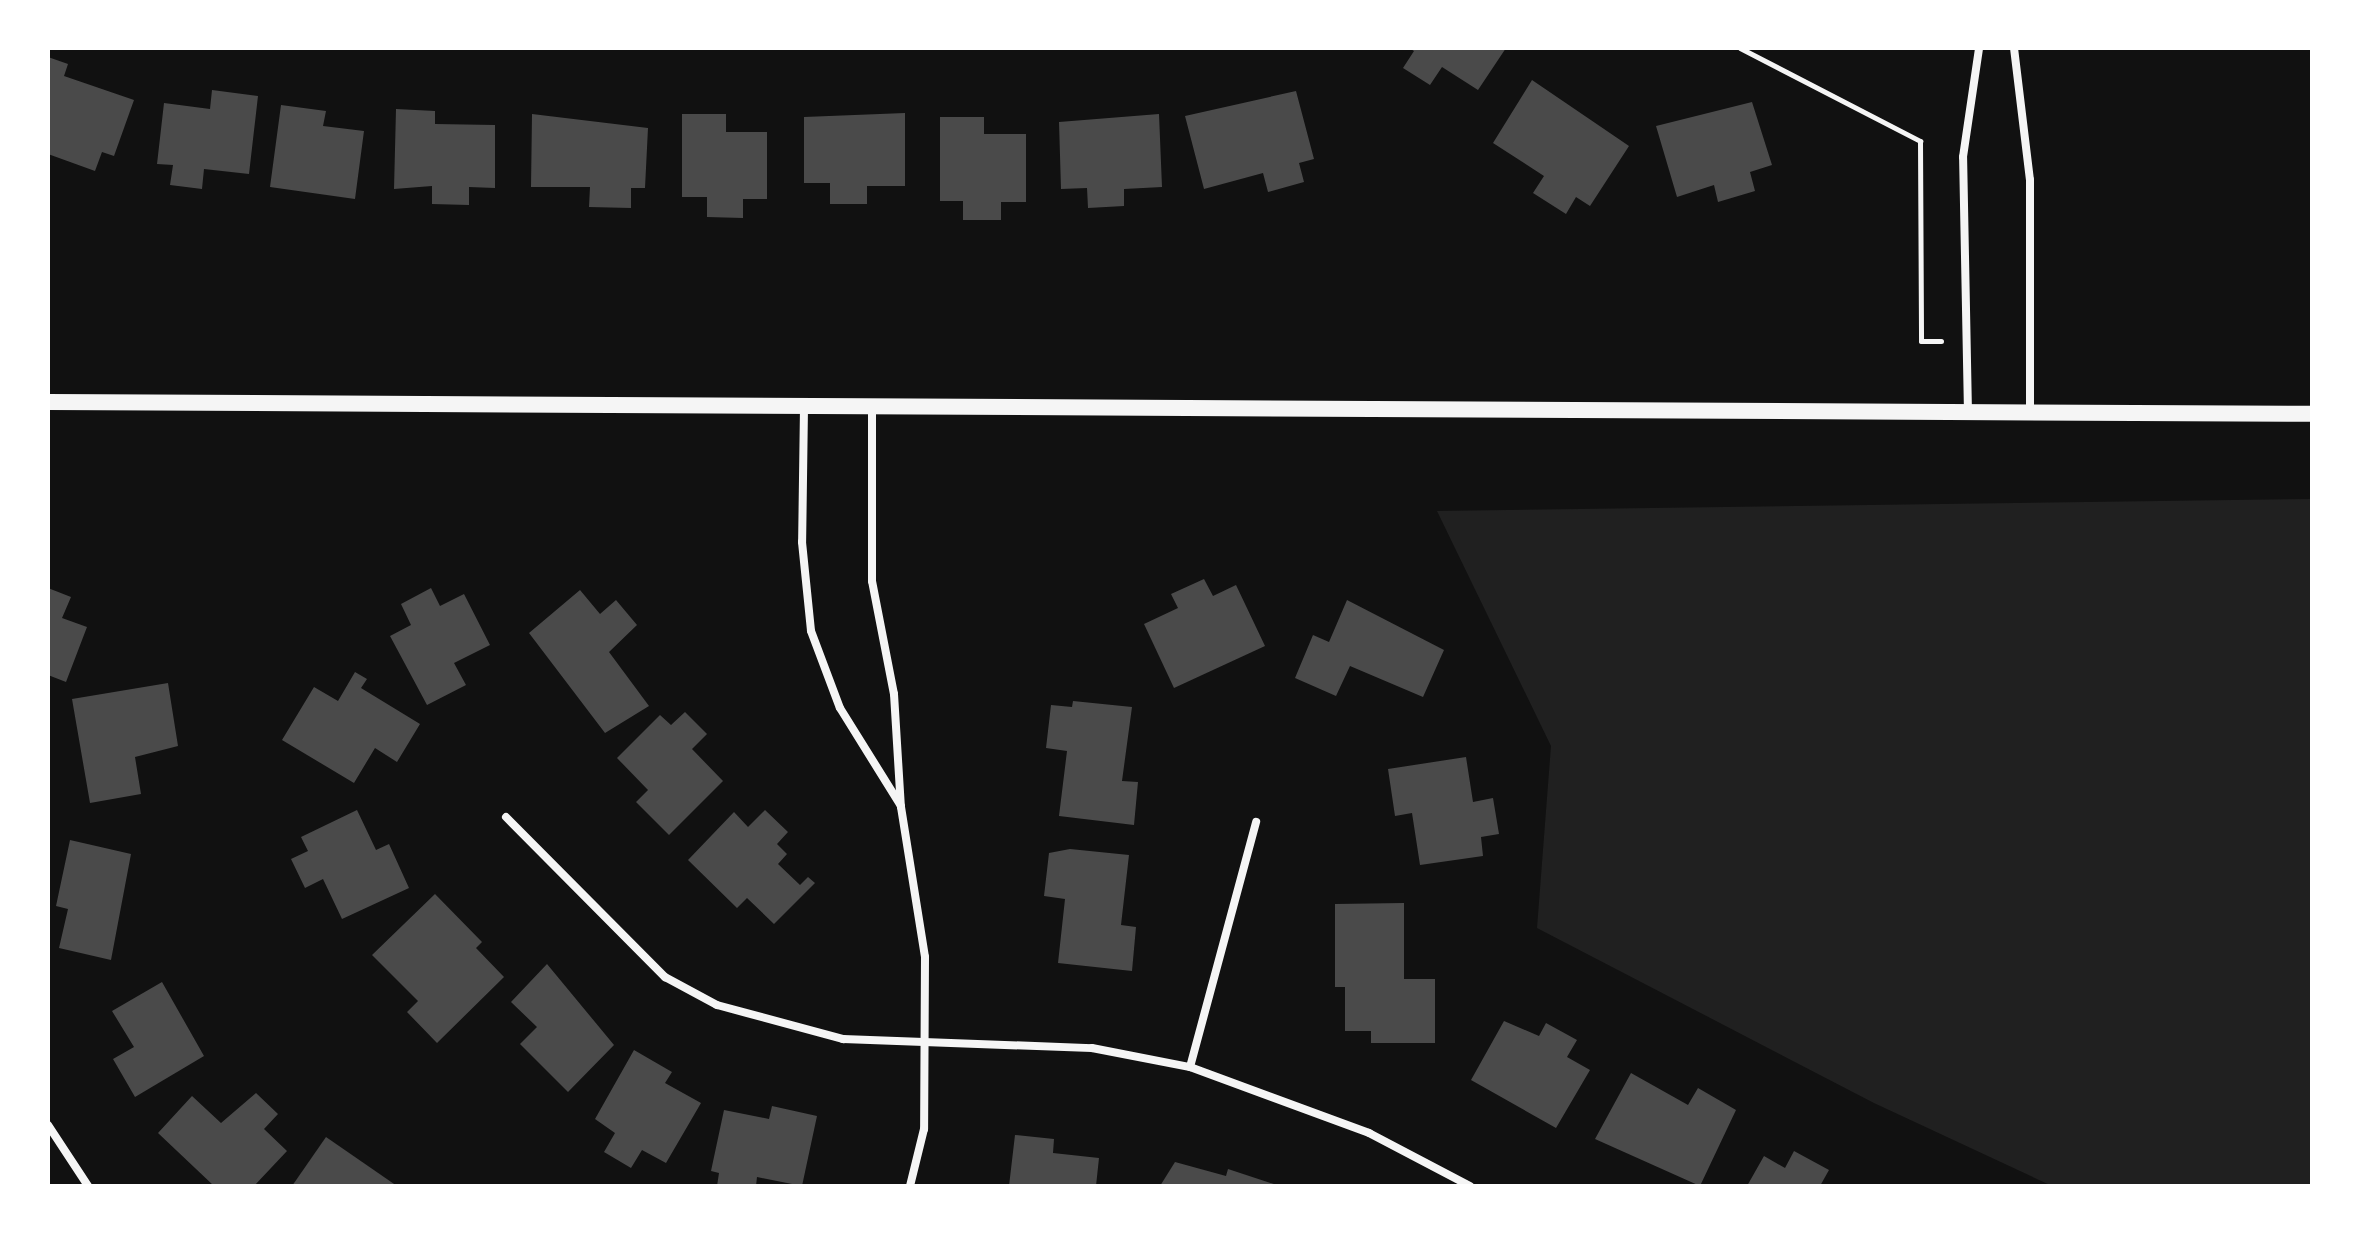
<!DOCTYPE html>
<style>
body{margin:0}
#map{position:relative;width:2360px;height:1234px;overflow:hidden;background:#111;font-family:Montserrat,sans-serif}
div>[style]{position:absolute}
.green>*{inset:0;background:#202020}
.building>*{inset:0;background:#4a4a4a}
.path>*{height:5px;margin:-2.5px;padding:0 2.5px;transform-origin:2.5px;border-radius:2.5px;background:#f5f5f5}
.minor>*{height:8px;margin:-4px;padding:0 4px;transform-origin:4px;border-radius:4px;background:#f5f5f5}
.secondary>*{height:16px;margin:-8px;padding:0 8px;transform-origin:8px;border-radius:8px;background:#f5f5f5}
span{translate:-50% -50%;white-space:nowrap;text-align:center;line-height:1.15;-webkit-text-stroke:7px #fff;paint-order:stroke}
.frame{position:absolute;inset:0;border:50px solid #fff;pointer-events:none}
</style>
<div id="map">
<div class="green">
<div style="clip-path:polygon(2312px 499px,2312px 1186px,2052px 1186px,1874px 1103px,1537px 928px,1551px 746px,1437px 511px)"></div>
</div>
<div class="building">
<div style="clip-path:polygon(1409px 48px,1506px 48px,1478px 90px,1442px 67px,1430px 85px,1403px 68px,1414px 51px)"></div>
<div style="clip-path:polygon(48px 57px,68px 64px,64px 76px,134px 100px,114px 156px,102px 152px,95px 171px,48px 154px)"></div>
<div style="clip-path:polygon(1532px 80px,1629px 146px,1590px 206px,1576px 197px,1566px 214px,1533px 193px,1544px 176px,1493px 143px)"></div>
<div style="clip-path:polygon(212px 90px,258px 96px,249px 174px,204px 169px,202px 189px,170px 185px,173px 165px,157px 164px,164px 103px,210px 109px)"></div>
<div style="clip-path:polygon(1296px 91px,1314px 159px,1299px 163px,1304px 182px,1268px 192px,1263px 173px,1204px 189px,1185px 116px)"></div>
<div style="clip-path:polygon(1752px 102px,1772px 165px,1750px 172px,1755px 191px,1718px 202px,1714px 185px,1677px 197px,1656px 126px)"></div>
<div style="clip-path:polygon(281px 105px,326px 111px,323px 126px,364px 131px,355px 199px,270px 187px)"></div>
<div style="clip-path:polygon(396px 109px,435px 111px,435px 124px,495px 125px,495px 188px,469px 187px,469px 205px,432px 204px,432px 186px,394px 189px)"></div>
<div style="clip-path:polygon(905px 113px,905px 186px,867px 186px,867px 204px,830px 204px,830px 183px,804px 183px,804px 117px)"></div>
<div style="clip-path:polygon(532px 114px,648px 128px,645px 188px,631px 188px,631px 208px,589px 207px,590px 187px,531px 187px)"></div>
<div style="clip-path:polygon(682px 114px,726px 114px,726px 132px,767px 132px,767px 199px,743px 199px,743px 218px,707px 217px,707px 197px,682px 197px)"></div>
<div style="clip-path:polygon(1159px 114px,1162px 187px,1124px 189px,1124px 206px,1088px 208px,1087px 188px,1061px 189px,1059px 122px)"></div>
<div style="clip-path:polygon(940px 117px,984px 117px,984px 134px,1026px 134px,1026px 202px,1001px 202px,1001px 220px,963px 220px,963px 201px,940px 201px)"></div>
<div style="clip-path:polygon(1204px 579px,1213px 596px,1236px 585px,1265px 646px,1174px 688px,1144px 624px,1178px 608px,1171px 594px)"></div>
<div style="clip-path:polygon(48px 588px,71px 597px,62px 618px,87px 627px,66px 682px,48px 675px)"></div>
<div style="clip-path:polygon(431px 588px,440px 606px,464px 594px,490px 645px,454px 663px,466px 685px,427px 705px,390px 636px,411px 625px,401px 604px)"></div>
<div style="clip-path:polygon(580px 590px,600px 614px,616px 600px,637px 625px,609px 652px,649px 706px,605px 733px,529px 633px)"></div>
<div style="clip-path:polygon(1347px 600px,1444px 650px,1423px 697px,1350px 666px,1336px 696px,1295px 678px,1313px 635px,1329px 642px)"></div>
<div style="clip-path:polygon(355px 672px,367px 679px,361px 688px,420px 724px,397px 762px,375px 748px,354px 783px,282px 740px,314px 687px,338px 701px)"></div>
<div style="clip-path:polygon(168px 683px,178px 746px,135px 757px,141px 794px,90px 803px,72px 699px)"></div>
<div style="clip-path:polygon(1073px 701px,1132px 707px,1122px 781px,1138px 782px,1134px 825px,1059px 816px,1067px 751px,1046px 748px,1051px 705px,1072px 707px)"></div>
<div style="clip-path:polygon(685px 712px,707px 734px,692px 749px,723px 781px,669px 835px,636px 802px,648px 790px,617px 758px,660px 715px,671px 725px)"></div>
<div style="clip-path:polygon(1466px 757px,1473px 802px,1493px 798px,1499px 834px,1481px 837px,1483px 856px,1420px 865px,1412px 813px,1395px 816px,1388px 769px)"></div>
<div style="clip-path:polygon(357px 810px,376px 850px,389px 844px,409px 888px,342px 919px,323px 879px,305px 888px,291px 859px,308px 851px,301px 837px)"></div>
<div style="clip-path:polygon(765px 810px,788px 832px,777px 844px,787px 854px,778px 864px,800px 885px,808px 877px,815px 883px,774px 924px,747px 898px,737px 908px,688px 860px,734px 812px,748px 827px)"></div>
<div style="clip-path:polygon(70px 840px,131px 854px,111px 960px,59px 948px,68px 909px,56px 906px)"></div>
<div style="clip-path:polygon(1070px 849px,1129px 855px,1121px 925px,1136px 927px,1132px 971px,1058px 963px,1065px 899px,1044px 896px,1049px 853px)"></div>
<div style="clip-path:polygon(435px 894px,482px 942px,476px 948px,504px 977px,437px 1043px,407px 1012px,418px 1001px,372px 955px)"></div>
<div style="clip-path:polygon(1404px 903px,1404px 979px,1435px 979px,1435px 1043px,1371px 1043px,1371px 1031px,1345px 1031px,1345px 987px,1335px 987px,1335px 904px)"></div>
<div style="clip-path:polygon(547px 964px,614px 1045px,568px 1092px,520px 1044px,537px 1027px,511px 1002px)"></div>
<div style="clip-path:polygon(162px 982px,204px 1056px,135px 1097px,113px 1059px,134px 1047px,112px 1011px)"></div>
<div style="clip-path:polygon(1504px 1021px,1539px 1036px,1546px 1023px,1577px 1040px,1567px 1057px,1590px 1070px,1556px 1128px,1471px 1080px)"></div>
<div style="clip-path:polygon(634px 1050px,672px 1072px,665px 1083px,701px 1103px,666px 1163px,642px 1150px,631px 1168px,604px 1152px,615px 1133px,595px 1119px)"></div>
<div style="clip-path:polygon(1631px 1073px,1688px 1105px,1698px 1088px,1736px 1110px,1700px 1186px,1595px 1139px)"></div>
<div style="clip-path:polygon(256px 1093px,278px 1114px,264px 1129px,287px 1151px,254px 1186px,214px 1186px,158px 1133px,192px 1096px,221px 1123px)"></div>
<div style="clip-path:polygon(772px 1106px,817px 1116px,802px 1186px,757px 1177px,756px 1186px,717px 1186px,719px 1173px,711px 1171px,724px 1110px,769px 1119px)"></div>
<div style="clip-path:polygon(1015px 1135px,1054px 1139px,1053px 1153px,1099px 1158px,1096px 1186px,1009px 1186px)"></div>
<div style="clip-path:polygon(326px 1137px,397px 1186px,292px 1186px)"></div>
<div style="clip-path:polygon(1794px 1151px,1829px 1170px,1820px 1186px,1747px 1186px,1764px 1156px,1785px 1168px)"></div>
<div style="clip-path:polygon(1175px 1162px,1226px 1176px,1228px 1169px,1280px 1186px,1160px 1186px)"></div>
</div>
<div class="path">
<div style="left:1740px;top:48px;width:203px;rotate:27.3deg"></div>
<div style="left:1920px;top:141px;width:200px;rotate:89.7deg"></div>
<div style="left:1921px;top:341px;width:20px"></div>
</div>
<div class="minor">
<div style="left:2014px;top:48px;width:133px;rotate:83.1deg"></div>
<div style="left:2030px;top:180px;width:232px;rotate:90deg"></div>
<div style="left:872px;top:406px;width:175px;rotate:90deg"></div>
<div style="left:872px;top:581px;width:115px;rotate:79deg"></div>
<div style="left:894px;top:694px;width:113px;rotate:86.5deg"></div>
<div style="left:901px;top:807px;width:152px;rotate:80.9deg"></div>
<div style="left:925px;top:957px;width:172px;rotate:90.3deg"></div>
<div style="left:924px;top:1129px;width:59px;rotate:103.8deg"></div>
<div style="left:804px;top:407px;width:135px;rotate:90.8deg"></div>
<div style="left:802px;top:542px;width:89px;rotate:84.2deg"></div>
<div style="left:811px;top:631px;width:82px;rotate:69.4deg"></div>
<div style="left:840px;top:708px;width:115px;rotate:58.1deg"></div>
<div style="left:1968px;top:413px;width:256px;rotate:-91.1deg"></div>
<div style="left:1963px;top:157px;width:110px;rotate:-81.6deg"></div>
<div style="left:506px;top:817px;width:226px;rotate:45.2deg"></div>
<div style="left:665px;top:977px;width:59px;rotate:28.3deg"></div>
<div style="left:717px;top:1005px;width:131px;rotate:15.1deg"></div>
<div style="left:843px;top:1039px;width:249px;rotate:2.1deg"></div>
<div style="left:1092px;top:1048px;width:100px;rotate:11deg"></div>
<div style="left:1190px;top:1067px;width:191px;rotate:20.2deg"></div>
<div style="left:1369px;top:1133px;width:114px;rotate:27.7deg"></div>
<div style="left:1190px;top:1067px;width:254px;rotate:-74.9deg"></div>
<div style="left:48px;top:1125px;width:73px;rotate:56.7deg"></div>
</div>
<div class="secondary">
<div style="left:48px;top:402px;width:2264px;rotate:0.3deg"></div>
</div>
<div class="frame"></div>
</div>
